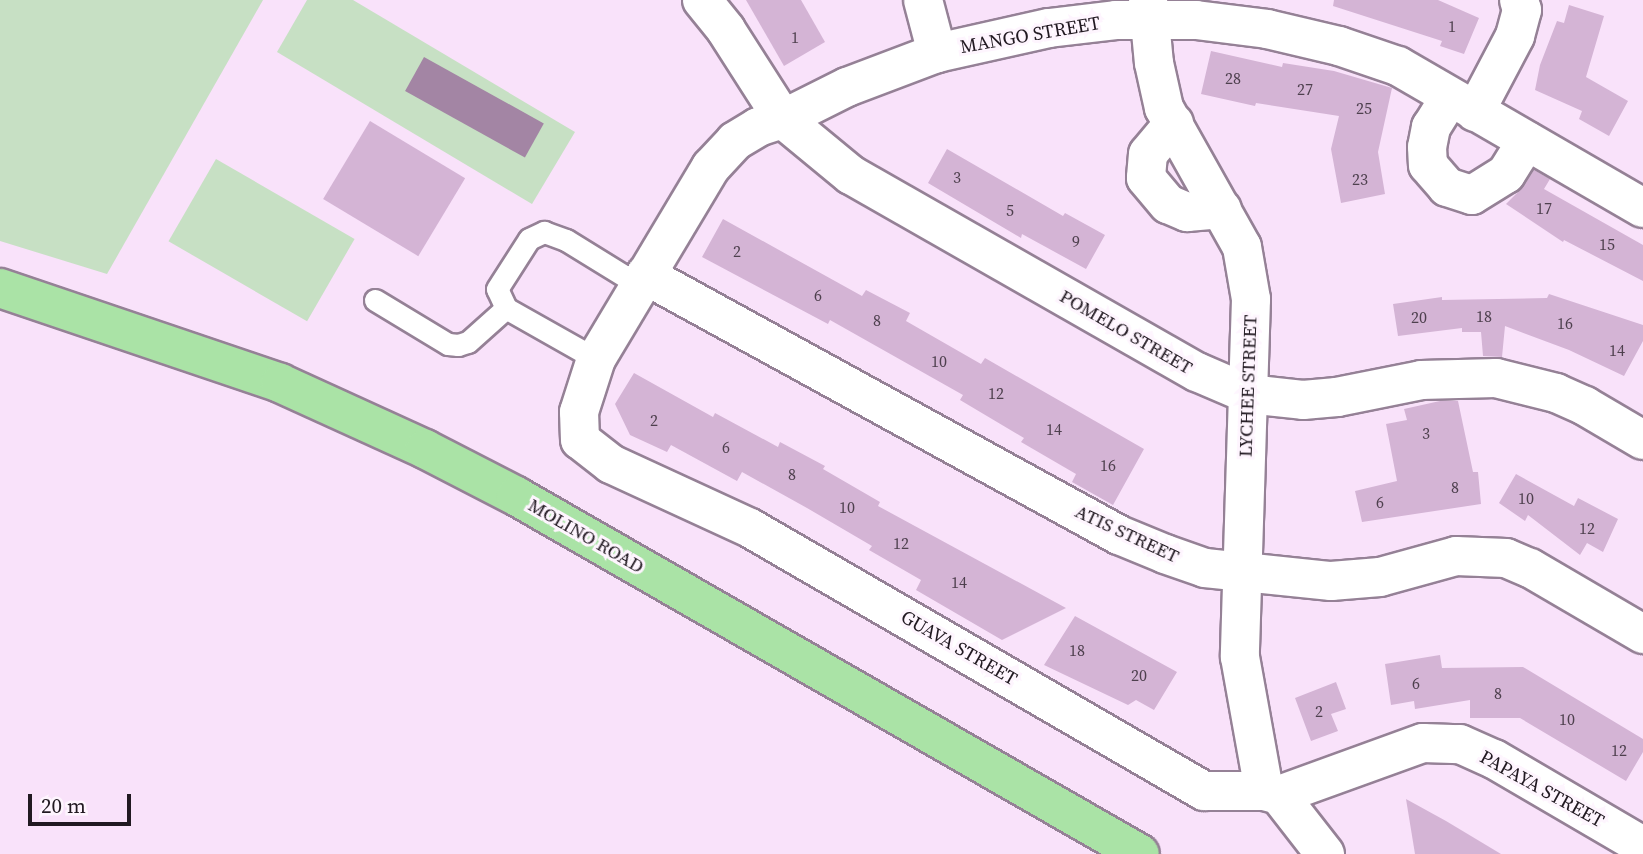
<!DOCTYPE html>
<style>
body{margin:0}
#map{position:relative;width:1643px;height:854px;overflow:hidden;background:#f9e2fa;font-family:"Source Serif 4",serif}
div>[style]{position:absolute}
.green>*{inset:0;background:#c7e0c4;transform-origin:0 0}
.water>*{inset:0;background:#a385a4;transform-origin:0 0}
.building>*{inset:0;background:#d4b4d5;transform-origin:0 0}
.roads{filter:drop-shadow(2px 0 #958196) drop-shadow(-2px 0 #958196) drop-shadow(0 2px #958196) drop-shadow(0 -2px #958196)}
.lane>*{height:21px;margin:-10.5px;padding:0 10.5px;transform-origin:10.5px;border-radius:10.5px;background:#fff}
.street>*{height:38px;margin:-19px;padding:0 19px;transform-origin:19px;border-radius:19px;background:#fff}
.primary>*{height:38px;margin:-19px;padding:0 19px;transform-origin:19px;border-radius:19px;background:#aae3a6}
span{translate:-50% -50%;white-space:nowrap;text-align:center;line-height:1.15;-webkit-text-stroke:6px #fef5fe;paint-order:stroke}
.number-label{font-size:16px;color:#4e404e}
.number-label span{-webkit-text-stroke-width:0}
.street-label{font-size:19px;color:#211921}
.scale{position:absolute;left:28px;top:794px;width:103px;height:32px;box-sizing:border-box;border:4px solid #211921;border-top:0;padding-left:9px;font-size:21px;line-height:24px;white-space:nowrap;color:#211921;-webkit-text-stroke:5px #fef5fe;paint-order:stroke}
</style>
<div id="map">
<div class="green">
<div style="clip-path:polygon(0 0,263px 0,107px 274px,0 241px)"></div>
<div style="clip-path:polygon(307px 0,353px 0,575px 132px,532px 204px,277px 52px)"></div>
<div style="left:216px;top:159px;width:160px;height:95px;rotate:30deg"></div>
</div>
<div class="water">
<div style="left:424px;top:57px;width:137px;height:39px;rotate:29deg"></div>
</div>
<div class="building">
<div style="clip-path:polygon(746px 0,801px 0,825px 42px,784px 66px)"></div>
<div style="clip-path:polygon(1334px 0,1438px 0,1479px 18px,1464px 54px,1440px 46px,1442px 41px,1333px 6px)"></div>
<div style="clip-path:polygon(1569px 5px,1604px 16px,1586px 77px,1628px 101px,1609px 136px,1579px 119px,1582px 111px,1535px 90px,1540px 65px,1557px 21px,1564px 23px)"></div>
<div style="clip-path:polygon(1211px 51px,1282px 67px,1283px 63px,1334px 71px,1392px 88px,1378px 152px,1385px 194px,1341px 203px,1331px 149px,1339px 116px,1256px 103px,1255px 106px,1201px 94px)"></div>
<div style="left:370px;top:121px;width:111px;height:91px;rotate:31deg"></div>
<div style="clip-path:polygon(947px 149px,1063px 216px,1065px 213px,1105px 235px,1086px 269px,1022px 234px,1021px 238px,928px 183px)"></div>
<div style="clip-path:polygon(1534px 170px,1550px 179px,1544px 189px,1643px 245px,1643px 281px,1564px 240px,1563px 242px,1506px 204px,1524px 186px)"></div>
<div style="clip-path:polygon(723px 219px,862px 296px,866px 290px,910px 313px,906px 321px,981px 364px,985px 358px,1144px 449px,1113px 505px,1072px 482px,1076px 474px,1021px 442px,1024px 438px,960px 400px,963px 395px,830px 320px,828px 324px,702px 257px)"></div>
<div style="clip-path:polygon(1549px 294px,1643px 325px,1643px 341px,1624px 376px,1569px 350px,1505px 326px,1502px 357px,1483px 356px,1481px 332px,1462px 332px,1462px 328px,1398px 336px,1393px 304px,1442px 297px,1442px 300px,1547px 298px)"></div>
<div style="clip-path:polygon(634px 373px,713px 417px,715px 413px,778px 447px,780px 442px,825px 466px,823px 469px,880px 502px,878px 506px,1066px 608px,1002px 640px,916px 590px,921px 580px,869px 550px,872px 546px,807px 508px,742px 472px,737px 481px,671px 445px,667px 452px,630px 435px,615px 404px)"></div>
<div style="clip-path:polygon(1440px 401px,1458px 401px,1473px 472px,1478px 472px,1481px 504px,1362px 522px,1355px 491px,1397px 481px,1386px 424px,1407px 420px,1404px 409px)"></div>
<div style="clip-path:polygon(1516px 474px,1574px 506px,1578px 498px,1618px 519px,1603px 552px,1587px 543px,1580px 555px,1528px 515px,1525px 521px,1499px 503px)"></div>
<div style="clip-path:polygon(1075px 616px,1177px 672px,1154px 710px,1136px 700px,1128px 705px,1044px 665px)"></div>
<div style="clip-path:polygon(1440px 655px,1442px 668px,1523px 667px,1643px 739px,1643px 752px,1626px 781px,1520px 718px,1470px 718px,1470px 700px,1415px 709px,1414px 701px,1391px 705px,1385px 664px)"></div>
<div style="clip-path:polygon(1336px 682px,1346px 709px,1331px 714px,1338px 731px,1311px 741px,1295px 698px)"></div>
<div style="clip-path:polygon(1406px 799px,1446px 821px,1501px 854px,1415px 854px)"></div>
</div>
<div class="roads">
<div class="lane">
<div style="left:375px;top:300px;width:85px;rotate:31.1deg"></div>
<div style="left:448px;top:344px;width:10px;rotate:6deg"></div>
<div style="left:458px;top:345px;width:10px;rotate:-17deg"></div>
<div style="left:468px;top:342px;width:51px;rotate:-41.8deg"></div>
<div style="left:596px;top:359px;width:103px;rotate:-150.5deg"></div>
<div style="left:506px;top:308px;width:21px;rotate:-115deg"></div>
<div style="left:497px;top:289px;width:59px;rotate:-57.4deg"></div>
<div style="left:529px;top:239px;width:17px;rotate:-25deg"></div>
<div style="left:544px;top:232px;width:23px;rotate:20deg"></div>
<div style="left:566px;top:240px;width:86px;rotate:31.7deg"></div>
</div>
<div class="street">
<div style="left:702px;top:0;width:38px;rotate:51deg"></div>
<div style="left:726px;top:30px;width:106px;rotate:57.4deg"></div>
<div style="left:783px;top:119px;width:88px;rotate:39.5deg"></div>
<div style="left:851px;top:175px;width:398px;rotate:29.7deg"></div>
<div style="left:1197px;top:372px;width:56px;rotate:23.3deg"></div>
<div style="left:1248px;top:394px;width:55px;rotate:6.2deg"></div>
<div style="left:1303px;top:400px;width:34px;rotate:-5deg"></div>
<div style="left:1337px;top:397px;width:86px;rotate:-11.4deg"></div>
<div style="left:1421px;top:380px;width:75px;rotate:-1.5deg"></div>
<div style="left:1496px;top:378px;width:62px;rotate:14deg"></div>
<div style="left:1556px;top:393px;width:32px;rotate:24deg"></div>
<div style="left:1585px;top:406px;width:67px;rotate:30.4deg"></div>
<div style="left:923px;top:0;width:55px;rotate:75.2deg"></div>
<div style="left:1148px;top:0;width:63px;rotate:84.6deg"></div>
<div style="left:1154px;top:63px;width:46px;rotate:77.5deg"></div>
<div style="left:1164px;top:108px;width:159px;rotate:60.7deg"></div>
<div style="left:1242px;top:247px;width:53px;rotate:80.2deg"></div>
<div style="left:1251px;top:299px;width:358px;rotate:91.8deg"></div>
<div style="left:1240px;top:657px;width:136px;rotate:79.8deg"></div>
<div style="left:1450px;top:97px;width:36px;rotate:122deg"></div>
<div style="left:1431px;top:127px;width:20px;rotate:101deg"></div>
<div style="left:1427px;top:147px;width:18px;rotate:87deg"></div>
<div style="left:1428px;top:165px;width:29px;rotate:49deg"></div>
<div style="left:1447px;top:187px;width:26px;rotate:18deg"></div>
<div style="left:1472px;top:195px;width:40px;rotate:-32deg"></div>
<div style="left:1506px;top:174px;width:39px;rotate:-58deg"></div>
<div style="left:1475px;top:112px;width:86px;rotate:-62.2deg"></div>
<div style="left:1515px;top:36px;width:27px;rotate:-75deg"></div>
<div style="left:1522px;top:10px;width:10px;rotate:-107deg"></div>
<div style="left:1174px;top:123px;width:40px;rotate:130deg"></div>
<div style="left:1148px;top:154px;width:24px;rotate:95deg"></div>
<div style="left:1146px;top:178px;width:34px;rotate:50deg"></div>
<div style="left:1168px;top:204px;width:21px;rotate:23deg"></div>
<div style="left:1187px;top:212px;width:35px;rotate:-5deg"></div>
<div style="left:645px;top:275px;width:541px;rotate:28.75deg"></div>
<div style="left:1119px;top:535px;width:50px;rotate:22.4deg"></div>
<div style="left:1165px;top:554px;width:42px;rotate:19.3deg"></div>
<div style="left:1205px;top:568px;width:127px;rotate:5.9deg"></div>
<div style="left:1331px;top:581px;width:49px;rotate:-4.7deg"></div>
<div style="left:1380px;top:577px;width:79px;rotate:-15.4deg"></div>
<div style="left:1456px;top:556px;width:50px;rotate:2.3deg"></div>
<div style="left:1506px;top:558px;width:26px;rotate:23deg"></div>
<div style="left:1530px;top:568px;width:131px;rotate:30.3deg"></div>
<div style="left:1279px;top:795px;width:153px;rotate:-19.9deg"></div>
<div style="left:1423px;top:743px;width:37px;rotate:2deg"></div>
<div style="left:1460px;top:744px;width:37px;rotate:24deg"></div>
<div style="left:1494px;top:759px;width:173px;rotate:30.3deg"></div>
<div style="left:1325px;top:854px;width:75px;rotate:-127.9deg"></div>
<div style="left:1279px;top:795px;width:16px;rotate:-165deg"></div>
<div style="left:1264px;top:791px;width:60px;rotate:180deg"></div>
<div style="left:1204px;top:791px;width:525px;rotate:-149.92deg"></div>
<div style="left:750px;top:528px;width:153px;rotate:-155.3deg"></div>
<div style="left:611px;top:464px;width:39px;rotate:-142deg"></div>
<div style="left:580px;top:440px;width:28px;rotate:-92deg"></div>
<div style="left:579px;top:412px;width:56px;rotate:-72.2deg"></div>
<div style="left:596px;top:359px;width:224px;rotate:-59.1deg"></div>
<div style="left:711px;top:167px;width:35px;rotate:-47deg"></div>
<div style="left:735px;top:141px;width:27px;rotate:-31deg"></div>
<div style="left:758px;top:127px;width:26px;rotate:-18deg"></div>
<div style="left:783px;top:119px;width:72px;rotate:-26.6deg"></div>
<div style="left:847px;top:87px;width:96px;rotate:-20.7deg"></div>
<div style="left:937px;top:53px;width:115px;rotate:-12.6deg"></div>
<div style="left:1049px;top:28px;width:67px;rotate:-6.8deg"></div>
<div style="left:1116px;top:20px;width:80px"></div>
<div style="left:1196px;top:20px;width:72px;rotate:7.2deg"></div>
<div style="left:1267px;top:29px;width:74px;rotate:13.3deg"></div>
<div style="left:1339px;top:46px;width:62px;rotate:18.7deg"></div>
<div style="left:1398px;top:66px;width:283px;rotate:30.1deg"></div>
</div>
<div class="primary">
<div style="left:0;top:288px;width:296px;rotate:18.7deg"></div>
<div style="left:280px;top:383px;width:159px;rotate:24.5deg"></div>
<div style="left:425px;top:449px;width:102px;rotate:27.3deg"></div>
<div style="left:516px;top:496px;width:719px;rotate:29.84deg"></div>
</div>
</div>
<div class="number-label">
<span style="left:1452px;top:26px">1</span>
<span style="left:795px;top:37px">1</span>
<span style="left:1233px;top:78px">28</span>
<span style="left:1305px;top:89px">27</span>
<span style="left:1364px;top:108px">25</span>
<span style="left:957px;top:177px">3</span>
<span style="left:1360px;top:179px">23</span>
<span style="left:1544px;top:208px">17</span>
<span style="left:1010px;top:210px">5</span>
<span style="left:1076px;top:241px">9</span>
<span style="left:1607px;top:244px">15</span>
<span style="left:737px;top:251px">2</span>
<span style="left:818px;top:295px">6</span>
<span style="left:1484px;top:316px">18</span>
<span style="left:1419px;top:317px">20</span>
<span style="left:877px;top:320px">8</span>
<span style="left:1565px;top:323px">16</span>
<span style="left:1617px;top:350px">14</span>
<span style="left:939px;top:361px">10</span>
<span style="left:996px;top:393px">12</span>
<span style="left:654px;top:420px">2</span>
<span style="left:1054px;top:429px">14</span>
<span style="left:1426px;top:433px">3</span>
<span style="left:726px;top:447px">6</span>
<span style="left:1108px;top:465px">16</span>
<span style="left:792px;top:474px">8</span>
<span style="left:1455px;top:487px">8</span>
<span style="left:1526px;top:498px">10</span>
<span style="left:1380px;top:502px">6</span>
<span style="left:847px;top:507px">10</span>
<span style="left:1587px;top:528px">12</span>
<span style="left:901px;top:543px">12</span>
<span style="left:959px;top:582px">14</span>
<span style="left:1077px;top:650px">18</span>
<span style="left:1139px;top:675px">20</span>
<span style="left:1416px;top:683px">6</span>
<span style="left:1498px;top:693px">8</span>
<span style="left:1319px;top:711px">2</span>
<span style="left:1567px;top:719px">10</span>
<span style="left:1619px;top:750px">12</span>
</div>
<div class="street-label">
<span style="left:1030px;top:35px;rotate:-10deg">MANGO STREET</span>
<span style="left:1126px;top:332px;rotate:30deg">POMELO STREET</span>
<span style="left:1248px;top:386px;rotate:-88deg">LYCHEE STREET</span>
<span style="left:1127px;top:534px;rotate:25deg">ATIS STREET</span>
<span style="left:586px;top:536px;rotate:30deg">MOLINO ROAD</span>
<span style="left:959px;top:648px;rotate:30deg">GUAVA STREET</span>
<span style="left:1542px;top:789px;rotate:29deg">PAPAYA STREET</span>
</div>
<div class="scale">20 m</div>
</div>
